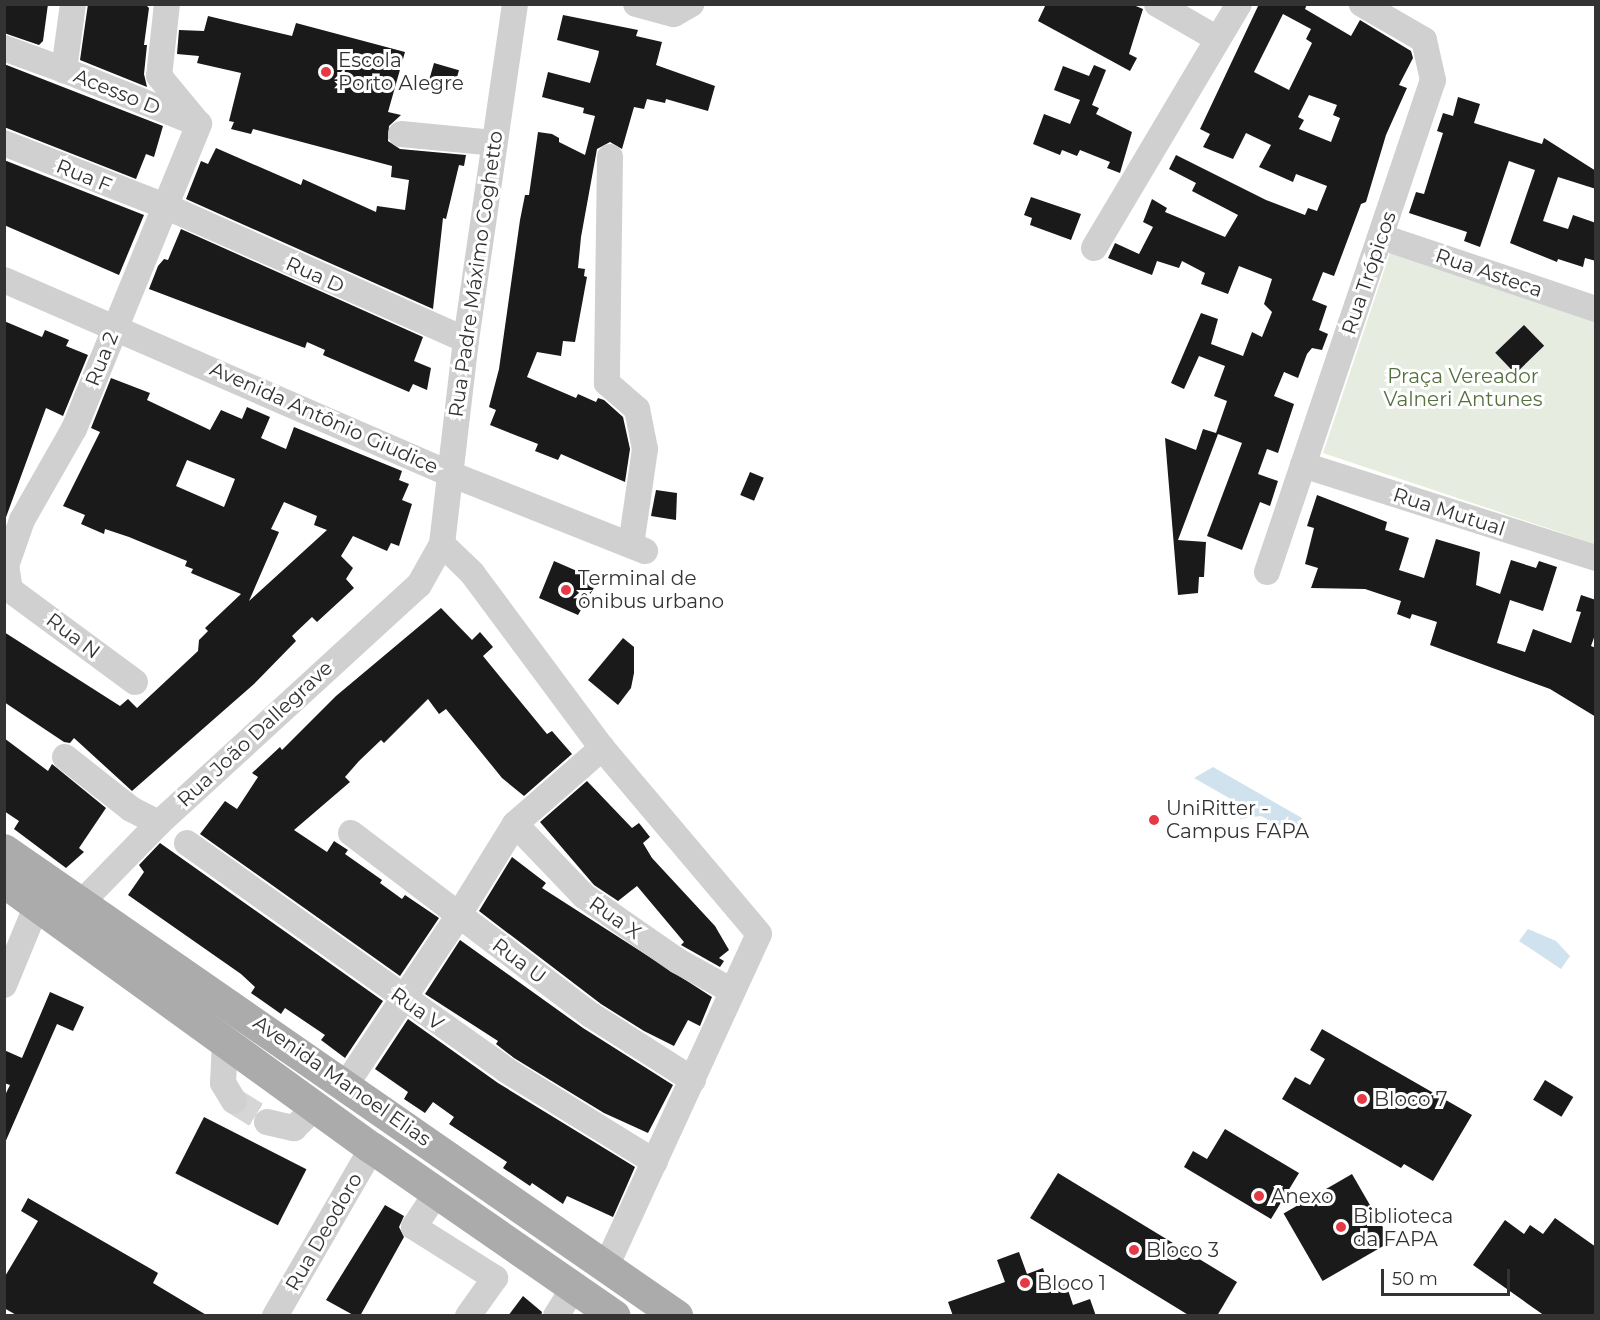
<!DOCTYPE html>
<meta charset="utf-8">
<style>
body{margin:0}
#map{position:relative;width:1600px;height:1320px;overflow:hidden;background:#fff;font-family:Montserrat,sans-serif}
div>[style]{position:absolute}
.green>*{inset:0;background:#e6ecdf}
.water>*{inset:0;background:#cfe2ee}
.building>*{inset:0;background:#1a1a1a;transform-origin:0 0}
.minor-tunnel>*{height:26px;margin-top:-13px;transform-origin:0;background:repeating-linear-gradient(90deg,#d6d6d6 0 26px,transparent 0 39px)}
.minor>*{height:26px;margin:-13px;padding:0 13px;transform-origin:13px;border-radius:13px;background:#d0d0d0}
.major>*{height:32px;margin:-16px;padding:0 16px;transform-origin:16px;border-radius:16px;background:#ababab}
.dots>*{width:16px;height:16px;translate:-50% -50%;box-sizing:border-box;border:3px solid #fff;border-radius:50%}
span{translate:-50% -50%;white-space:nowrap;text-align:center;line-height:1.15;-webkit-text-stroke:6px #fff;paint-order:stroke}
.poi-label{font-size:20px;color:#333}
.left{translate:0 -50%;text-align:left}
.street-label{font-size:20px;color:#333}
.park-label{font-size:20px;color:#56703f}
.frame{position:absolute;inset:0;border:6px solid #333;pointer-events:none}
.scale{position:absolute;left:1381px;top:1269px;width:129px;height:27px;box-sizing:border-box;border:3px solid #333;border-top:0;padding-left:8px;font-size:18px;line-height:21px;white-space:nowrap;color:#333;-webkit-text-stroke:4px #fff;paint-order:stroke}
</style>
<div id="map">
<div class="green">
<div style="clip-path:polygon(1390px 253px,1595px 322px,1595px 544px,1323px 453px)"></div>
</div>
<div class="water">
<div style="clip-path:polygon(1213px 767px,1302px 818px,1298px 836px,1261px 816px,1240px 819px,1229px 798px,1194px 778px)"></div>
<div style="clip-path:polygon(1528px 929px,1556px 941px,1570px 956px,1561px 969px,1519px 941px)"></div>
</div>
<div class="building">
<div style="clip-path:polygon(4px 4px,48px 4px,43px 41px,39px 45px,4px 33px)"></div>
<div style="clip-path:polygon(88px 4px,145px 4px,149px 8px,144px 45px,147px 45px,144px 74px,147px 87px,80px 60px)"></div>
<div style="clip-path:polygon(1046px 4px,1131px 4px,1143px 9px,1129px 54px,1137px 58px,1130px 71px,1038px 21px)"></div>
<div style="clip-path:polygon(evenodd,1259px 4px,1307px 4px,1305px 9px,1351px 36px,1360px 20px,1411px 51px,1413px 58px,1399px 85px,1407px 88px,1386px 135px,1366px 202px,1361px 204px,1334px 276px,1323px 272px,1312px 300px,1327px 306px,1319px 330px,1328px 334px,1322px 350px,1312px 348px,1307px 354px,1298px 378px,1284px 372px,1274px 396px,1294px 404px,1278px 453px,1267px 449px,1258px 474px,1278px 481px,1270px 506px,1260px 502px,1242px 550px,1207px 536px,1242px 443px,1218px 434px,1178px 540px,1206px 542px,1204px 577px,1199px 577px,1198px 593px,1178px 595px,1165px 438px,1196px 450px,1203px 429px,1216px 433px,1227px 401px,1214px 396px,1225px 366px,1199px 356px,1184px 389px,1171px 383px,1201px 313px,1218px 319px,1211px 344px,1243px 356px,1252px 332px,1262px 337px,1272px 312px,1264px 304px,1272px 279px,1239px 266px,1228px 294px,1201px 284px,1205px 273px,1182px 261px,1179px 268px,1157px 261px,1152px 275px,1108px 258px,1115px 243px,1139px 254px,1153px 227px,1143px 222px,1152px 199px,1167px 208px,1165px 212px,1225px 237px,1238px 215px,1192px 191px,1196px 183px,1169px 169px,1176px 155px,1266px 200px,1305px 215px,1308px 208px,1317px 211px,1327px 186px,1296px 174px,1293px 182px,1259px 167px,1271px 145px,1246px 133px,1233px 159px,1203px 147px,1210px 134px,1200px 129px,1259px 4px,1283px 14px,1311px 29px,1306px 39px,1312px 43px,1289px 90px,1254px 72px,1283px 14px,1259px 4px,1309px 95px,1337px 105px,1333px 115px,1340px 118px,1331px 142px,1299px 129px,1304px 120px,1298px 117px,1309px 95px)"></div>
<div style="clip-path:polygon(563px 15px,638px 30px,636px 36px,662px 42px,656px 65px,715px 86px,708px 111px,666px 99px,665px 103px,647px 99px,644px 109px,634px 107px,622px 149px,610px 142px,597px 149px,581px 237px,578px 268px,585px 269px,584px 276px,587px 277px,575px 342px,563px 341px,561px 356px,537px 352px,527px 377px,576px 398px,578px 394px,596px 402px,598px 398px,604px 400px,623px 417px,630px 449px,625px 482px,561px 454px,558px 460px,535px 451px,538px 444px,490px 425px,496px 410px,489px 407px,499px 369px,520px 220px,525px 195px,529px 195px,538px 132px,552px 134px,559px 138px,559px 142px,585px 155px,595px 116px,583px 113px,584px 108px,542px 97px,548px 72px,590px 83px,598px 56px,599px 51px,557px 40px)"></div>
<div style="clip-path:polygon(208px 16px,292px 36px,296px 23px,405px 52px,388px 112px,401px 115px,389px 126px,388px 141px,400px 149px,466px 155px,464px 166px,459px 165px,446px 219px,443px 218px,433px 309px,186px 199px,201px 161px,208px 164px,216px 148px,301px 185px,303px 179px,376px 212px,377px 206px,405px 210px,409px 180px,391px 177px,392px 166px,253px 129px,251px 134px,231px 129px,234px 122px,229px 121px,241px 73px,197px 63px,199px 56px,177px 54px,179px 30px,204px 31px)"></div>
<div style="left:434px;top:63px;width:26px;height:20px;rotate:16deg"></div>
<div style="clip-path:polygon(4px 64px,163px 126px,154px 157px,146px 154px,136px 179px,4px 127px)"></div>
<div style="clip-path:polygon(1094px 65px,1106px 70px,1092px 105px,1099px 108px,1096px 114px,1132px 132px,1120px 173px,1107px 168px,1110px 162px,1080px 150px,1077px 156px,1062px 150px,1060px 155px,1033px 144px,1044px 114px,1070px 124px,1080px 100px,1054px 90px,1063px 66px,1089px 76px)"></div>
<div style="clip-path:polygon(1458px 97px,1480px 104px,1474px 123px,1542px 144px,1544px 138px,1596px 171px,1596px 189px,1558px 177px,1543px 221px,1568px 229px,1573px 215px,1596px 223px,1596px 261px,1585px 258px,1583px 267px,1558px 259px,1557px 262px,1510px 243px,1535px 170px,1509px 161px,1480px 247px,1464px 241px,1467px 232px,1409px 213px,1416px 192px,1424px 194px,1443px 133px,1437px 131px,1443px 113px,1453px 116px)"></div>
<div style="clip-path:polygon(4px 160px,144px 215px,119px 275px,4px 225px)"></div>
<div style="clip-path:polygon(1031px 197px,1081px 214px,1071px 240px,1030px 225px,1032px 218px,1024px 215px)"></div>
<div style="clip-path:polygon(181px 229px,423px 337px,414px 361px,431px 368px,427px 390px,413px 384px,409px 392px,323px 355px,325px 350px,307px 342px,305px 348px,149px 289px,158px 266px,164px 259px,168px 260px)"></div>
<div style="clip-path:polygon(4px 321px,42px 337px,45px 330px,69px 340px,66px 346px,88px 355px,63px 416px,46px 408px,5px 520px)"></div>
<div style="left:1524px;top:325px;width:29px;height:40px;rotate:46deg"></div>
<div style="clip-path:polygon(evenodd,111px 378px,150px 393px,147px 400px,210px 430px,221px 410px,242px 419px,247px 407px,270px 417px,261px 438px,286px 449px,294px 427px,402px 471px,399px 480px,409px 484px,402px 500px,412px 504px,399px 546px,391px 543px,387px 551px,353px 536px,341px 556px,353px 568px,346px 579px,354px 588px,317px 622px,312px 617px,292px 636px,296px 641px,254px 684px,132px 791px,74px 738px,70px 743px,64px 742px,4px 702px,4px 632px,120px 706px,128px 699px,137px 708px,198px 651px,199px 640px,208px 631px,205px 628px,241px 594px,191px 573px,193px 569px,185px 566px,187px 561px,129px 537px,105px 529px,104px 534px,81px 524px,85px 515px,63px 506px,100px 432px,91px 428px,111px 378px,187px 460px,235px 479px,224px 507px,176px 486px,187px 460px,111px 378px,284px 502px,317px 516px,314px 525px,327px 530px,249px 601px,279px 532px,271px 529px,284px 502px)"></div>
<div style="left:750px;top:472px;width:15px;height:25px;rotate:23deg"></div>
<div style="clip-path:polygon(656px 490px,677px 493px,676px 520px,651px 516px)"></div>
<div style="clip-path:polygon(1317px 495px,1387px 522px,1385px 530px,1409px 538px,1399px 570px,1424px 578px,1436px 539px,1480px 552px,1476px 585px,1500px 594px,1511px 560px,1536px 568px,1539px 561px,1557px 567px,1543px 611px,1510px 600px,1497px 643px,1525px 652px,1533px 629px,1571px 643px,1581px 612px,1576px 611px,1581px 595px,1596px 600px,1596px 632px,1591px 646px,1596px 648px,1596px 717px,1550px 689px,1430px 645px,1437px 622px,1412px 614px,1410px 619px,1397px 614px,1401px 601px,1365px 589px,1311px 588px,1318px 568px,1305px 564px,1314px 528px,1307px 526px)"></div>
<div style="clip-path:polygon(554px 561px,593px 578px,590px 584px,595px 586px,578px 615px,539px 598px)"></div>
<div style="clip-path:polygon(441px 608px,472px 640px,480px 632px,493px 647px,483px 656px,547px 734px,552px 731px,572px 754px,524px 796px,502px 778px,446px 709px,439px 714px,428px 699px,384px 743px,381px 740px,359px 761px,345px 777px,350px 782px,294px 830px,327px 852px,334px 841px,348px 850px,345px 854px,382px 880px,380px 883px,402px 899px,405px 895px,439px 918px,400px 976px,200px 834px,225px 801px,237px 809px,258px 777px,252px 773px,280px 747px,282px 750px,336px 696px)"></div>
<div style="clip-path:polygon(623px 638px,634px 647px,634px 673px,631px 688px,618px 705px,588px 680px)"></div>
<div style="clip-path:polygon(4px 738px,48px 771px,52px 764px,106px 808px,79px 848px,84px 852px,66px 868px,14px 829px,19px 821px,4px 811px)"></div>
<div style="clip-path:polygon(587px 781px,632px 828px,639px 823px,650px 837px,643px 843px,652px 858px,715px 926px,729px 950px,719px 958px,724px 961px,720px 967px,681px 945px,684px 942px,637px 886px,618px 901px,594px 885px,540px 822px)"></div>
<div style="clip-path:polygon(160px 843px,383px 1001px,345px 1058px,321px 1040px,325px 1035px,285px 1008px,281px 1014px,251px 993px,255px 987px,241px 974px,128px 895px,144px 872px,139px 865px)"></div>
<div style="clip-path:polygon(512px 857px,546px 883px,542px 888px,712px 997px,700px 1026px,688px 1020px,674px 1046px,644px 1031px,601px 1004px,479px 911px)"></div>
<div style="clip-path:polygon(460px 940px,583px 1028px,673px 1085px,648px 1133px,604px 1113px,514px 1058px,496px 1044px,498px 1041px,425px 994px)"></div>
<div style="clip-path:polygon(50px 992px,84px 1007px,73px 1031px,57px 1024px,4px 1145px,4px 1097px,10px 1085px,4px 1083px,4px 1050px,22px 1058px)"></div>
<div style="clip-path:polygon(408px 1019px,498px 1083px,635px 1167px,613px 1217px,567px 1196px,563px 1204px,532px 1183px,530px 1186px,503px 1168px,507px 1162px,449px 1124px,454px 1117px,433px 1102px,425px 1113px,404px 1099px,408px 1092px,375px 1069px)"></div>
<div style="clip-path:polygon(1322px 1029px,1472px 1115px,1433px 1181px,1404px 1164px,1401px 1168px,1282px 1099px,1295px 1077px,1310px 1085px,1325px 1059px,1310px 1050px)"></div>
<div style="left:1545px;top:1080px;width:33px;height:23px;rotate:31deg"></div>
<div style="left:204px;top:1117px;width:115px;height:63px;rotate:27deg"></div>
<div style="clip-path:polygon(1225px 1129px,1299px 1173px,1271px 1219px,1184px 1167px,1193px 1151px,1207px 1159px)"></div>
<div style="clip-path:polygon(1058px 1173px,1237px 1282px,1217px 1316px,1190px 1316px,1030px 1218px)"></div>
<div style="left:1352px;top:1174px;width:78px;height:79px;rotate:60deg"></div>
<div style="clip-path:polygon(28px 1198px,158px 1273px,153px 1283px,208px 1316px,18px 1316px,4px 1308px,4px 1278px,38px 1221px,21px 1211px)"></div>
<div style="clip-path:polygon(385px 1205px,404px 1216px,399px 1227px,404px 1237px,360px 1316px,355px 1316px,326px 1300px)"></div>
<div style="clip-path:polygon(1555px 1218px,1596px 1247px,1596px 1316px,1545px 1316px,1473px 1265px,1505px 1220px,1524px 1234px,1530px 1225px,1543px 1234px)"></div>
<div style="clip-path:polygon(1019px 1252px,1027px 1274px,1043px 1268px,1050px 1290px,1066px 1284px,1073px 1305px,1090px 1299px,1096px 1316px,953px 1316px,948px 1302px,1005px 1282px,997px 1260px)"></div>
<div style="clip-path:polygon(523px 1296px,542px 1312px,541px 1316px,508px 1316px)"></div>
</div>
<div class="minor-tunnel">
<div style="left:234px;top:1101px;width:39px;rotate:32deg"></div>
</div>
<div class="minor">
<div style="left:73px;top:4px;width:67px;rotate:97.8deg"></div>
<div style="left:64px;top:70px;width:145px;rotate:21.8deg"></div>
<div style="left:167px;top:4px;width:72px;rotate:96.3deg"></div>
<div style="left:159px;top:76px;width:60px;rotate:50.4deg"></div>
<div style="left:636px;top:4px;width:39px;rotate:15deg"></div>
<div style="left:674px;top:14px;width:20px;rotate:-30deg"></div>
<div style="left:1157px;top:4px;width:68px;rotate:30deg"></div>
<div style="left:4px;top:48px;width:64px;rotate:20.1deg"></div>
<div style="left:401px;top:134px;width:93px;rotate:5.5deg"></div>
<div style="left:4px;top:143px;width:173px;rotate:21.4deg"></div>
<div style="left:165px;top:206px;width:329px;rotate:24deg"></div>
<div style="left:610px;top:157px;width:226px;rotate:90.8deg"></div>
<div style="left:607px;top:383px;width:40px;rotate:41deg"></div>
<div style="left:637px;top:409px;width:41px;rotate:78.7deg"></div>
<div style="left:645px;top:449px;width:97px;rotate:98.3deg"></div>
<div style="left:1382px;top:237px;width:226px;rotate:18.6deg"></div>
<div style="left:1094px;top:248px;width:284px;rotate:-59.3deg"></div>
<div style="left:4px;top:280px;width:484px;rotate:23.5deg"></div>
<div style="left:448px;top:473px;width:212px;rotate:21.6deg"></div>
<div style="left:1303px;top:465px;width:307px;rotate:17.6deg"></div>
<div style="left:442px;top:544px;width:42px;rotate:44deg"></div>
<div style="left:472px;top:573px;width:218px;rotate:53.4deg"></div>
<div style="left:602px;top:748px;width:243px;rotate:49.8deg"></div>
<div style="left:759px;top:934px;width:364px;rotate:114.7deg"></div>
<div style="left:1267px;top:572px;width:519px;rotate:-71.36deg"></div>
<div style="left:1433px;top:80px;width:41px;rotate:-102.7deg"></div>
<div style="left:1424px;top:40px;width:72px;rotate:-149.9deg"></div>
<div style="left:135px;top:682px;width:155px;rotate:-143.6deg"></div>
<div style="left:10px;top:590px;width:24px;rotate:-99deg"></div>
<div style="left:6px;top:566px;width:49px;rotate:-70.8deg"></div>
<div style="left:22px;top:520px;width:105px;rotate:-60.3deg"></div>
<div style="left:74px;top:429px;width:330px;rotate:-67.7deg"></div>
<div style="left:65px;top:757px;width:84px;rotate:38.2deg"></div>
<div style="left:131px;top:809px;width:31px;rotate:27deg"></div>
<div style="left:515px;top:824px;width:100px;rotate:46.2deg"></div>
<div style="left:584px;top:896px;width:114px;rotate:34.7deg"></div>
<div style="left:678px;top:961px;width:62px;rotate:29.1deg"></div>
<div style="left:351px;top:833px;width:301px;rotate:37.2deg"></div>
<div style="left:591px;top:1015px;width:121px;rotate:32.5deg"></div>
<div style="left:187px;top:843px;width:392px;rotate:35.4deg"></div>
<div style="left:506px;top:1070px;width:175px;rotate:31.7deg"></div>
<div style="left:458px;top:916px;width:108px;rotate:-58.2deg"></div>
<div style="left:515px;top:824px;width:116px;rotate:-41.1deg"></div>
<div style="left:73px;top:918px;width:20px;rotate:-60deg"></div>
<div style="left:83px;top:901px;width:109px;rotate:-45.7deg"></div>
<div style="left:159px;top:823px;width:352px;rotate:-42.5deg"></div>
<div style="left:419px;top:585px;width:47px;rotate:-60.7deg"></div>
<div style="left:442px;top:544px;width:205px;rotate:-83.3deg"></div>
<div style="left:466px;top:340px;width:340px;rotate:-81.7deg"></div>
<div style="left:4px;top:985px;width:87px;rotate:-67.6deg"></div>
<div style="left:225px;top:1041px;width:42px;rotate:92.7deg"></div>
<div style="left:223px;top:1083px;width:21px;rotate:59deg"></div>
<div style="left:347px;top:1083px;width:195px;rotate:-56.3deg"></div>
<div style="left:267px;top:1122px;width:28px;rotate:13deg"></div>
<div style="left:294px;top:1128px;width:30px;rotate:-44deg"></div>
<div style="left:437px;top:1192px;width:42px;rotate:123.3deg"></div>
<div style="left:414px;top:1227px;width:96px;rotate:32.2deg"></div>
<div style="left:495px;top:1278px;width:47px;rotate:125.4deg"></div>
<div style="left:275px;top:1316px;width:194px;rotate:-60deg"></div>
<div style="left:556px;top:1316px;width:34px;rotate:-58deg"></div>
</div>
<div class="major">
<div style="left:4px;top:850px;width:819px;rotate:34.7deg"></div>
<div style="left:4px;top:882px;width:454px;rotate:35.9deg"></div>
<div style="left:372px;top:1148px;width:295px;rotate:34.7deg"></div>
</div>
<div class="dots">
<div style="left:326px;top:72px;background:#e63946"></div>
<div style="left:566px;top:590px;background:#e63946"></div>
<div style="left:1154px;top:820px;background:#e63946"></div>
<div style="left:1362px;top:1099px;background:#e63946"></div>
<div style="left:1259px;top:1196px;background:#e63946"></div>
<div style="left:1341px;top:1227px;background:#e63946"></div>
<div style="left:1134px;top:1250px;background:#e63946"></div>
<div style="left:1025px;top:1283px;background:#e63946"></div>
</div>
<div class="poi-label">
<span class="left" style="left:338px;top:72px">Escola<br>Porto Alegre</span>
<span class="left" style="left:578px;top:590px">Terminal de<br>ônibus urbano</span>
<span class="left" style="left:1166px;top:820px">UniRitter -<br>Campus FAPA</span>
<span class="left" style="left:1374px;top:1099px">Bloco 7</span>
<span class="left" style="left:1271px;top:1196px">Anexo</span>
<span class="left" style="left:1353px;top:1228px">Biblioteca<br>da FAPA</span>
<span class="left" style="left:1146px;top:1250px">Bloco 3</span>
<span class="left" style="left:1037px;top:1283px">Bloco 1</span>
</div>
<div class="street-label">
<span style="left:117px;top:92px;rotate:22deg">Acesso D</span>
<span style="left:84px;top:176px;rotate:22deg">Rua F</span>
<span style="left:1369px;top:273px;rotate:-71deg">Rua Trópicos</span>
<span style="left:1489px;top:273px;rotate:19deg">Rua Asteca</span>
<span style="left:476px;top:274px;rotate:-82deg">Rua Padre Máximo Coghetto</span>
<span style="left:315px;top:275px;rotate:24deg">Rua D</span>
<span style="left:102px;top:359px;rotate:-68deg">Rua 2</span>
<span style="left:324px;top:418px;rotate:24deg">Avenida Antônio Giudice</span>
<span style="left:1449px;top:512px;rotate:18deg">Rua Mutual</span>
<span style="left:73px;top:636px;rotate:37deg">Rua N</span>
<span style="left:255px;top:734px;rotate:-43deg">Rua João Dallegrave</span>
<span style="left:615px;top:918px;rotate:35deg">Rua X</span>
<span style="left:519px;top:961px;rotate:37deg">Rua U</span>
<span style="left:417px;top:1009px;rotate:35deg">Rua V</span>
<span style="left:342px;top:1081px;rotate:35deg">Avenida Manoel Elias</span>
<span style="left:324px;top:1232px;rotate:-60deg">Rua Deodoro</span>
</div>
<div class="park-label">
<span style="left:1463px;top:388px">Praça Vereador<br>Valneri Antunes</span>
</div>
<div class="frame"></div>
<div class="scale">50 m</div>
</div>
